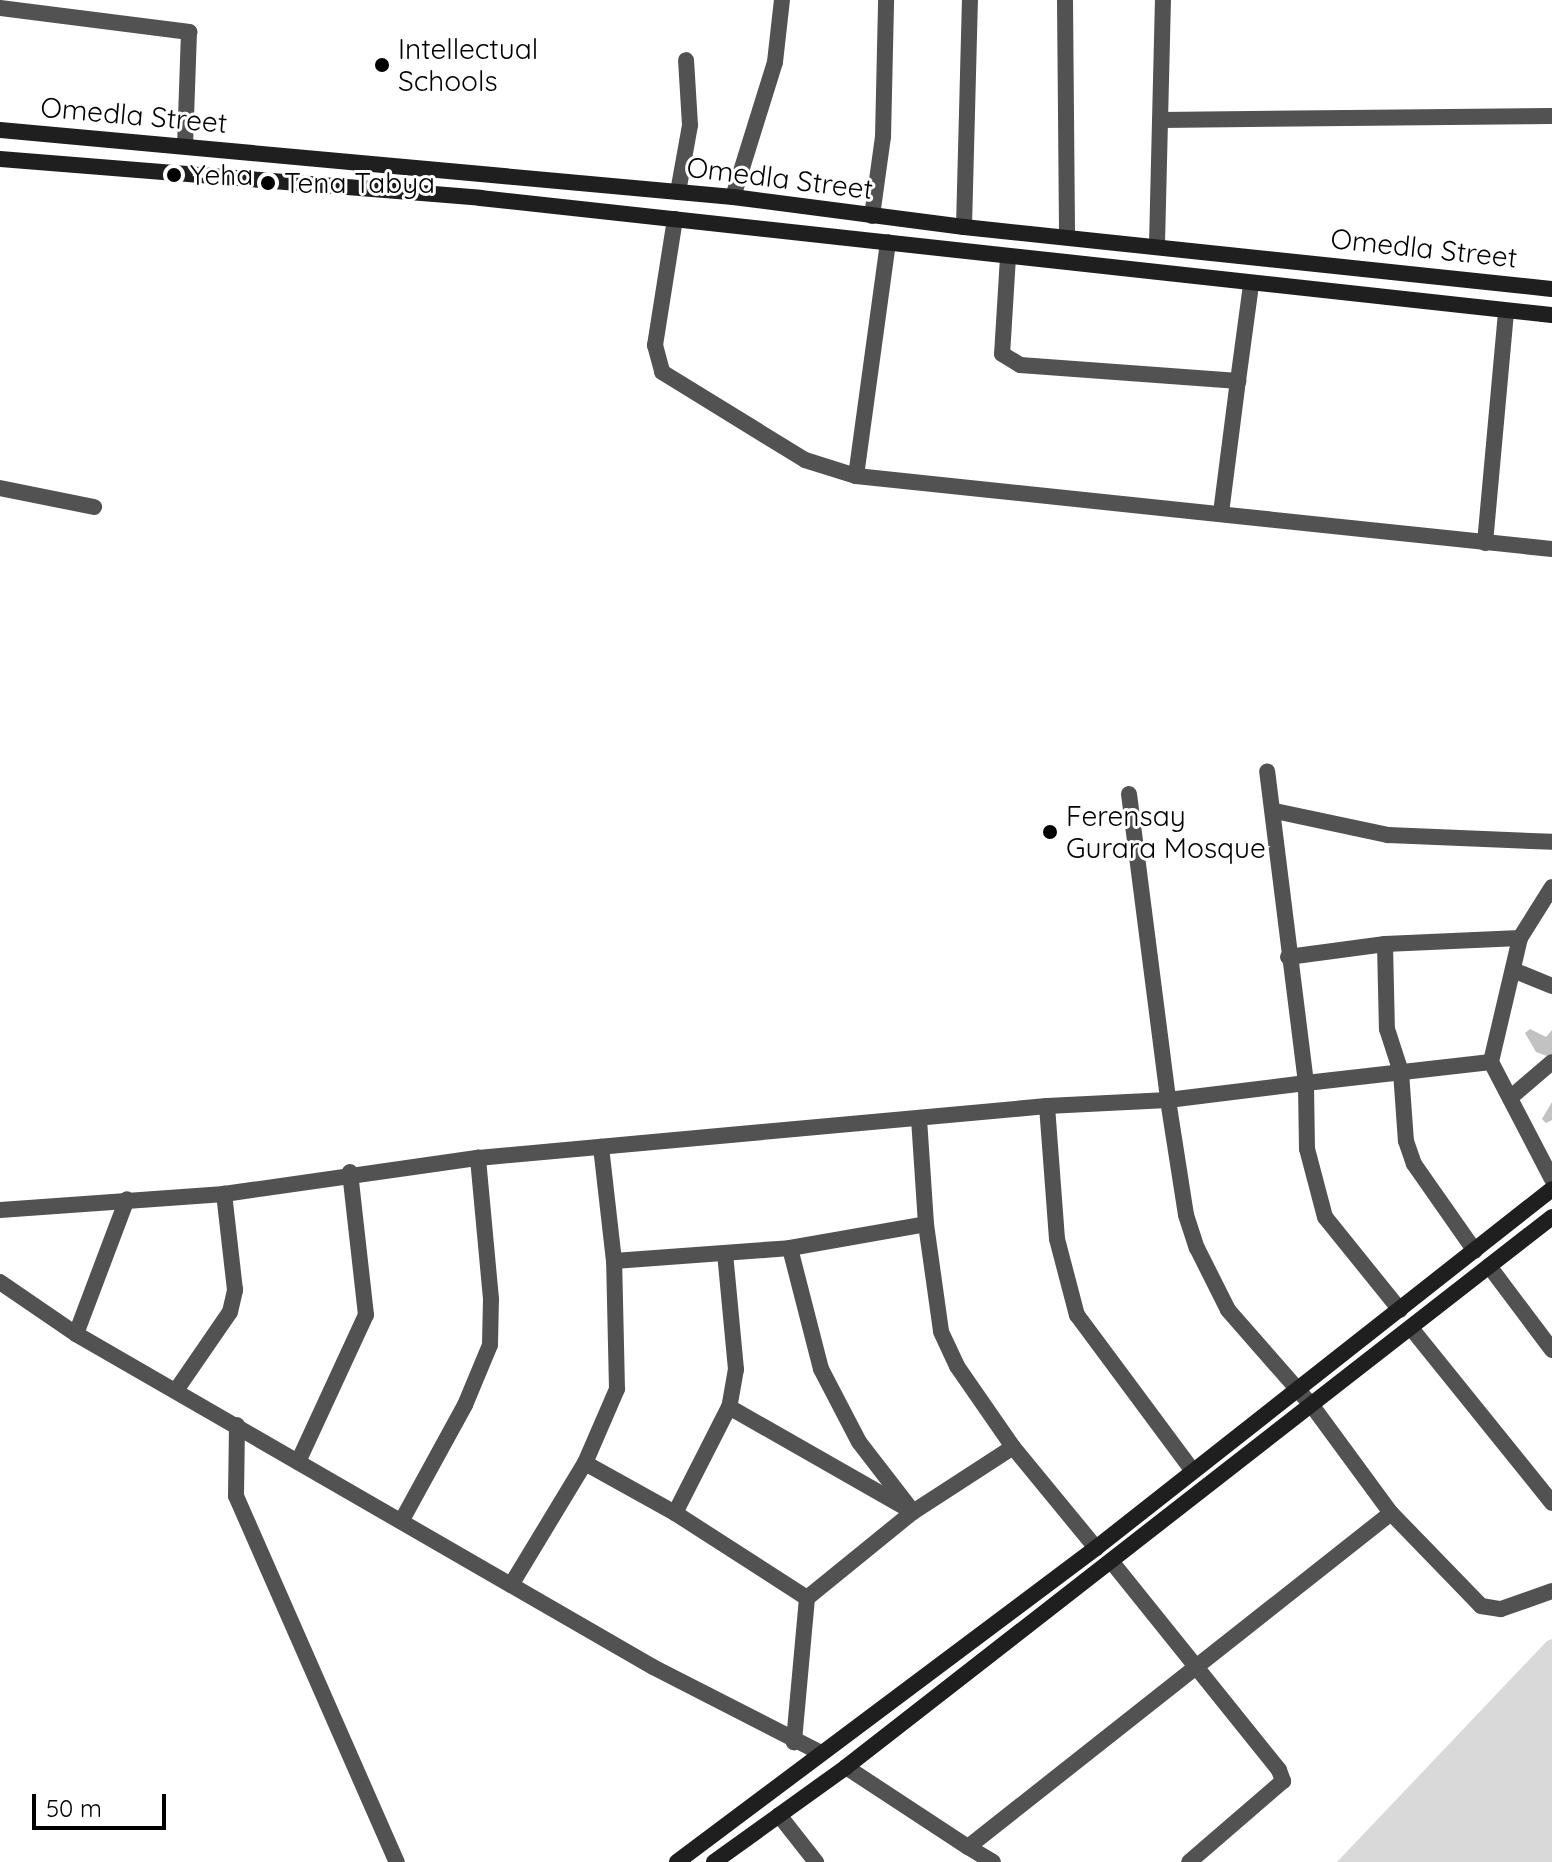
<!DOCTYPE html>
<style>
body{margin:0}
#map{position:relative;width:1552px;height:1862px;overflow:hidden;background:#fff;font-family:Quicksand,sans-serif}
div>[style]{position:absolute}
.green>*{inset:0;background:#d9d9d9}
.building>*{inset:0;background:#c2c2c2}
.street>*{height:16px;margin:-8px;padding:0 8px;transform-origin:8px;border-radius:8px;background:#525252}
.secondary>*{height:16px;margin:-8px;padding:0 8px;transform-origin:8px;border-radius:8px;background:#1f1f1f}
.dots>*{width:22px;height:22px;translate:-50% -50%;box-sizing:border-box;border:4px solid #fff;border-radius:50%}
span{translate:-50% -50%;white-space:nowrap;text-align:center;line-height:1.15;-webkit-text-stroke:6px #fff;paint-order:stroke}
.poi-label{font-size:28px;color:#000}
.left{translate:0 -50%;text-align:left}
.street-label{font-size:28px;color:#000}
.scale{position:absolute;left:32px;top:1794px;width:134px;height:36px;box-sizing:border-box;border:4px solid #000;border-top:0;padding-left:10px;font-size:24px;line-height:28px;white-space:nowrap;color:#000;-webkit-text-stroke:6px #fff;paint-order:stroke}
</style>
<div id="map">
<div class="green">
<div style="clip-path:polygon(1552px 1639px,1552px 1862px,1337px 1862px,1547px 1641px)"></div>
</div>
<div class="building">
<div style="clip-path:polygon(1530px 1029px,1546px 1037px,1552px 1030px,1552px 1058px,1536px 1052px,1525px 1033px)"></div>
<div style="clip-path:polygon(1552px 1102px,1552px 1120px,1546px 1123px,1542px 1119px)"></div>
</div>
<div class="street">
<div style="left:1065px;top:0;width:236px;rotate:89.5deg"></div>
<div style="left:0;top:8px;width:191px;rotate:7.2deg"></div>
<div style="left:189px;top:32px;width:113px;rotate:92deg"></div>
<div style="left:1160px;top:120px;width:392px;rotate:-0.6deg"></div>
<div style="left:678px;top:192px;width:68px;rotate:-79.8deg"></div>
<div style="left:690px;top:125px;width:65px;rotate:-93.5deg"></div>
<div style="left:733px;top:197px;width:141px;rotate:-72.7deg"></div>
<div style="left:775px;top:62px;width:62px;rotate:-83.6deg"></div>
<div style="left:872px;top:216px;width:80px;rotate:-82.1deg"></div>
<div style="left:883px;top:137px;width:137px;rotate:-88.7deg"></div>
<div style="left:675px;top:219px;width:128px;rotate:99deg"></div>
<div style="left:655px;top:345px;width:28px;rotate:75deg"></div>
<div style="left:662px;top:372px;width:168px;rotate:31.6deg"></div>
<div style="left:805px;top:460px;width:53px;rotate:17.4deg"></div>
<div style="left:856px;top:476px;width:700px;rotate:5.99deg"></div>
<div style="left:964px;top:227px;width:227px;rotate:-88.5deg"></div>
<div style="left:1157px;top:244px;width:244px;rotate:-88.6deg"></div>
<div style="left:1008px;top:257px;width:97px;rotate:93.5deg"></div>
<div style="left:1002px;top:354px;width:21px;rotate:31deg"></div>
<div style="left:1020px;top:365px;width:219px;rotate:4.2deg"></div>
<div style="left:1238px;top:381px;width:97px;rotate:-82.3deg"></div>
<div style="left:856px;top:476px;width:236px;rotate:-82.2deg"></div>
<div style="left:0;top:488px;width:96px;rotate:11.4deg"></div>
<div style="left:1221px;top:513px;width:133px;rotate:-82.7deg"></div>
<div style="left:1485px;top:543px;width:233px;rotate:-84.8deg"></div>
<div style="left:1129px;top:794px;width:308px;rotate:82.7deg"></div>
<div style="left:1168px;top:1100px;width:116px;rotate:81.1deg"></div>
<div style="left:1186px;top:1215px;width:35px;rotate:72deg"></div>
<div style="left:1197px;top:1248px;width:69px;rotate:63.4deg"></div>
<div style="left:1228px;top:1310px;width:129px;rotate:48.8deg"></div>
<div style="left:1313px;top:1407px;width:132px;rotate:53.7deg"></div>
<div style="left:1275px;top:811px;width:116px;rotate:12deg"></div>
<div style="left:1388px;top:835px;width:164px;rotate:2.4deg"></div>
<div style="left:1520px;top:938px;width:127px;rotate:103.2deg"></div>
<div style="left:1491px;top:1062px;width:132px;rotate:62.5deg"></div>
<div style="left:1385px;top:944px;width:135px;rotate:-2.5deg"></div>
<div style="left:1520px;top:938px;width:60px;rotate:-57.9deg"></div>
<div style="left:1288px;top:957px;width:98px;rotate:-7.6deg"></div>
<div style="left:1385px;top:944px;width:85px;rotate:88.7deg"></div>
<div style="left:1387px;top:1029px;width:45px;rotate:72deg"></div>
<div style="left:1401px;top:1072px;width:69px;rotate:85.9deg"></div>
<div style="left:1406px;top:1141px;width:24px;rotate:71deg"></div>
<div style="left:1414px;top:1164px;width:106px;rotate:55deg"></div>
<div style="left:1513px;top:970px;width:42px;rotate:22.3deg"></div>
<div style="left:1510px;top:1098px;width:55px;rotate:-40.6deg"></div>
<div style="left:1047px;top:1106px;width:133px;rotate:85.7deg"></div>
<div style="left:1057px;top:1239px;width:79px;rotate:75.3deg"></div>
<div style="left:1077px;top:1315px;width:193px;rotate:53.4deg"></div>
<div style="left:0;top:1210px;width:225px;rotate:-4.1deg"></div>
<div style="left:224px;top:1194px;width:257px;rotate:-8.1deg"></div>
<div style="left:478px;top:1158px;width:571px;rotate:-5.22deg"></div>
<div style="left:1047px;top:1106px;width:121px;rotate:-2.8deg"></div>
<div style="left:1168px;top:1100px;width:139px;rotate:-7deg"></div>
<div style="left:1306px;top:1083px;width:314px;rotate:-97.1deg"></div>
<div style="left:725px;top:1253px;width:117px;rotate:84.6deg"></div>
<div style="left:736px;top:1369px;width:39px;rotate:100deg"></div>
<div style="left:729px;top:1407px;width:119px;rotate:117deg"></div>
<div style="left:675px;top:1513px;width:157px;rotate:32.8deg"></div>
<div style="left:807px;top:1598px;width:145px;rotate:95.2deg"></div>
<div style="left:614px;top:1261px;width:176px;rotate:-4.2deg"></div>
<div style="left:790px;top:1248px;width:138px;rotate:-10deg"></div>
<div style="left:926px;top:1224px;width:106px;rotate:-93.8deg"></div>
<div style="left:1489px;top:1266px;width:105px;rotate:53.1deg"></div>
<div style="left:0;top:1282px;width:92px;rotate:34.4deg"></div>
<div style="left:76px;top:1334px;width:666px;rotate:29.99deg"></div>
<div style="left:653px;top:1667px;width:189px;rotate:27.1deg"></div>
<div style="left:1400px;top:1310px;width:119px;rotate:-128.9deg"></div>
<div style="left:1325px;top:1217px;width:70px;rotate:-104.8deg"></div>
<div style="left:1307px;top:1149px;width:66px;rotate:-90.9deg"></div>
<div style="left:1306px;top:1083px;width:186px;rotate:-6.5deg"></div>
<div style="left:1411px;top:1328px;width:225px;rotate:51.1deg"></div>
<div style="left:76px;top:1334px;width:144px;rotate:-69.3deg"></div>
<div style="left:177px;top:1389px;width:93px;rotate:-55.5deg"></div>
<div style="left:230px;top:1312px;width:23px;rotate:-77deg"></div>
<div style="left:235px;top:1290px;width:97px;rotate:-96.5deg"></div>
<div style="left:729px;top:1407px;width:212px;rotate:29.7deg"></div>
<div style="left:913px;top:1512px;width:88px;rotate:-127.6deg"></div>
<div style="left:859px;top:1442px;width:82px;rotate:-117.5deg"></div>
<div style="left:821px;top:1369px;width:125px;rotate:-104.4deg"></div>
<div style="left:237px;top:1425px;width:71px;rotate:90.8deg"></div>
<div style="left:236px;top:1496px;width:400px;rotate:66.3deg"></div>
<div style="left:1013px;top:1447px;width:131px;rotate:50.6deg"></div>
<div style="left:298px;top:1462px;width:162px;rotate:-65.2deg"></div>
<div style="left:366px;top:1315px;width:144px;rotate:-96.4deg"></div>
<div style="left:585px;top:1463px;width:103px;rotate:29.1deg"></div>
<div style="left:402px;top:1520px;width:131px;rotate:-61.3deg"></div>
<div style="left:465px;top:1405px;width:65px;rotate:-67.4deg"></div>
<div style="left:490px;top:1345px;width:46px;rotate:-88.8deg"></div>
<div style="left:491px;top:1299px;width:142px;rotate:-95.3deg"></div>
<div style="left:1111px;top:1561px;width:268px;rotate:51.2deg"></div>
<div style="left:1279px;top:1770px;width:12px;rotate:70deg"></div>
<div style="left:1283px;top:1781px;width:124px;rotate:139.2deg"></div>
<div style="left:511px;top:1585px;width:143px;rotate:-58.8deg"></div>
<div style="left:585px;top:1463px;width:81px;rotate:-66.6deg"></div>
<div style="left:617px;top:1389px;width:128px;rotate:-91.3deg"></div>
<div style="left:614px;top:1261px;width:115px;rotate:-96.5deg"></div>
<div style="left:807px;top:1598px;width:136px;rotate:-39.1deg"></div>
<div style="left:913px;top:1512px;width:119px;rotate:-33deg"></div>
<div style="left:1013px;top:1447px;width:98px;rotate:-124.7deg"></div>
<div style="left:957px;top:1366px;width:38px;rotate:-115deg"></div>
<div style="left:941px;top:1331px;width:108px;rotate:-98deg"></div>
<div style="left:846px;top:1767px;width:146px;rotate:33.3deg"></div>
<div style="left:968px;top:1847px;width:539px;rotate:-38.29deg"></div>
<div style="left:1391px;top:1513px;width:129px;rotate:45.9deg"></div>
<div style="left:1481px;top:1606px;width:20px;rotate:9deg"></div>
<div style="left:1501px;top:1609px;width:54px;rotate:-19.4deg"></div>
<div style="left:779px;top:1815px;width:60px;rotate:51.8deg"></div>
<div style="left:968px;top:1847px;width:29px;rotate:31deg"></div>
</div>
<div class="secondary">
<div style="left:0;top:130px;width:736px;rotate:5.22deg"></div>
<div style="left:733px;top:197px;width:233px;rotate:7.4deg"></div>
<div style="left:964px;top:227px;width:591px;rotate:6.02deg"></div>
<div style="left:0;top:159px;width:482px;rotate:4.6deg"></div>
<div style="left:480px;top:198px;width:1078px;rotate:6.23deg"></div>
<div style="left:677px;top:1862px;width:524px;rotate:-36.85deg"></div>
<div style="left:1096px;top:1548px;width:580px;rotate:-38.21deg"></div>
<div style="left:714px;top:1862px;width:163px;rotate:-35.7deg"></div>
<div style="left:846px;top:1767px;width:895px;rotate:-37.92deg"></div>
</div>
<div class="dots">
<div style="left:382px;top:65px;background:#000"></div>
<div style="left:174px;top:175px;background:#000"></div>
<div style="left:268px;top:183px;background:#000"></div>
<div style="left:1050px;top:832px;background:#000"></div>
</div>
<div class="poi-label">
<span class="left" style="left:398px;top:65px">Intellectual<br>Schools</span>
<span class="left" style="left:190px;top:175px">Yeha</span>
<span class="left" style="left:284px;top:183px">Tena Tabya</span>
<span class="left" style="left:1066px;top:832px">Ferensay<br>Gurara Mosque</span>
</div>
<div class="street-label">
<span style="left:134px;top:115px;rotate:5deg">Omedla Street</span>
<span style="left:780px;top:178px;rotate:7deg">Omedla Street</span>
<span style="left:1424px;top:248px;rotate:6deg">Omedla Street</span>
</div>
<div class="scale">50 m</div>
</div>
